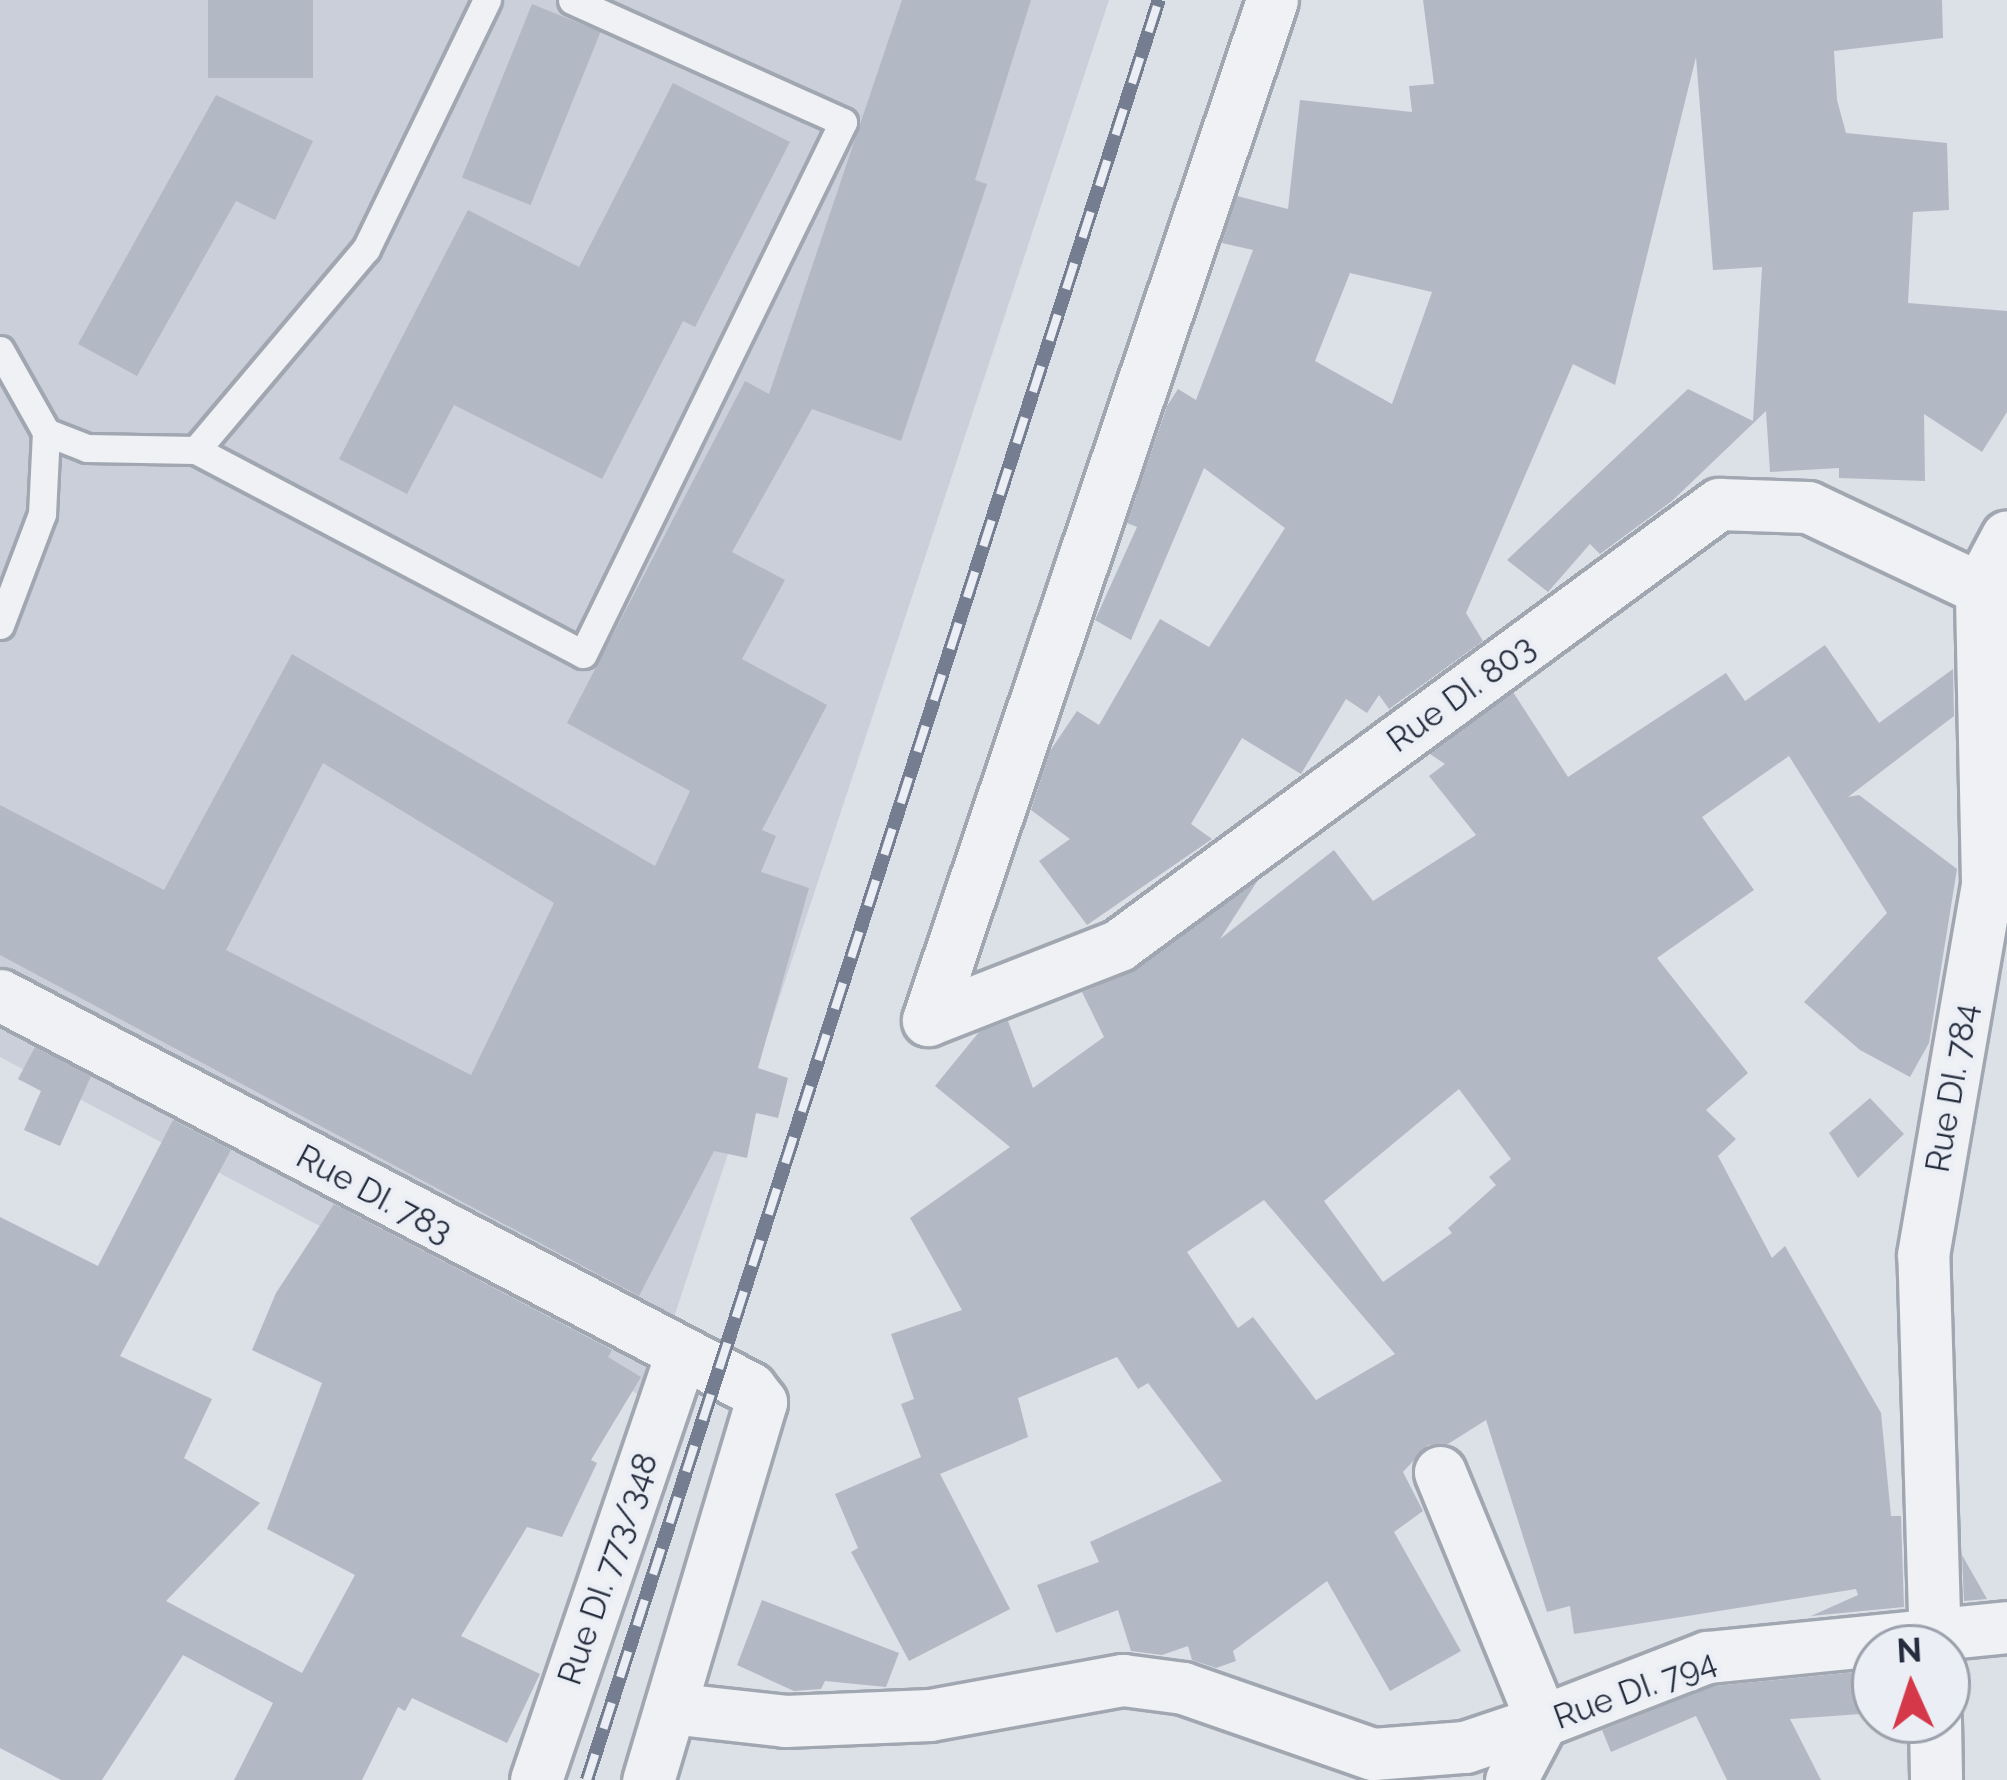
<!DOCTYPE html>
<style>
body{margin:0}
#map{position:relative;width:2007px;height:1780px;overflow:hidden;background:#dce0e7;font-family:Raleway,sans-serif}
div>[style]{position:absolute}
.built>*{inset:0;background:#cacfd9}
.building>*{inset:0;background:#b3b9c4;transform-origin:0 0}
.roads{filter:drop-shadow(3px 0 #a1a7b1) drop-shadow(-3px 0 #a1a7b1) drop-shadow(0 3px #a1a7b1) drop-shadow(0 -3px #a1a7b1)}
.lane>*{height:27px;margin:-13.5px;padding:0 13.5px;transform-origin:13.5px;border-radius:13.5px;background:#eff1f5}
.street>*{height:51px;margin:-25.5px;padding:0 25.5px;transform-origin:25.5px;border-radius:25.5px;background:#eff1f5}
.rail>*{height:14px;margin-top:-7px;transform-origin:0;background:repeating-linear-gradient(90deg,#ebeff5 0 27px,#757e91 0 54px);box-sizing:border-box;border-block:3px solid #757e91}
span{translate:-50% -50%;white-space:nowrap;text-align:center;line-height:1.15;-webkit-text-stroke:9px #ebeff5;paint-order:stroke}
.street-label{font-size:33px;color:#252d3e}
.north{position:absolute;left:1851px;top:1624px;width:120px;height:120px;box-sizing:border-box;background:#ebeff5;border:3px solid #9ca1ac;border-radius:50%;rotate:357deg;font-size:33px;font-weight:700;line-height:48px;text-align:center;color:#252d3e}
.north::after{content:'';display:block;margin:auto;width:42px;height:54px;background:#d53848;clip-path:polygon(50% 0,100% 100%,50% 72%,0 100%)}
</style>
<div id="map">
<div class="built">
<div style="clip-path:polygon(0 0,1109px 0,647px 1399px,0 1057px)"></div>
</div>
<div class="building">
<div style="left:208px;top:0;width:105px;height:78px"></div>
<div style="clip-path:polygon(evenodd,902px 0,1031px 0,975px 180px,987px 184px,901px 441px,812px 409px,732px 552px,785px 580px,742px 659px,827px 705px,762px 830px,776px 836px,761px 872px,809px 888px,758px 1068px,788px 1078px,778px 1118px,756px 1113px,747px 1158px,714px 1151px,639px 1296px,0 955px,0 805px,164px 890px,292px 654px,655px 866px,690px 791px,567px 723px,745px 381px,769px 394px,902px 0,323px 763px,554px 903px,471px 1075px,226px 950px,323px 763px)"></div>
<div style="clip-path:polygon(evenodd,1423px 0,1942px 0,1943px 38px,1834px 51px,1837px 100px,1846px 133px,1947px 143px,1949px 210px,1913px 212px,1908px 303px,2007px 311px,2007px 412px,1982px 452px,1924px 414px,1925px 481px,1839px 478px,1839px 468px,1770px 472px,1766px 411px,1672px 501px,1600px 554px,1590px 544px,1548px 592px,1507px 560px,1688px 389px,1753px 421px,1762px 267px,1713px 270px,1696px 57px,1615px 385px,1573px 364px,1466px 613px,1483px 641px,1389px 709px,1379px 695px,1367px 713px,1346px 699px,1301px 774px,1242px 738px,1191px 824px,1212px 839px,1087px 925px,1039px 861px,1070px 839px,1031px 810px,1050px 751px,1077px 711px,1099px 725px,1160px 619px,1209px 647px,1285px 528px,1204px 468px,1131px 640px,1095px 620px,1137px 527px,1127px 523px,1167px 406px,1178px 389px,1196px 400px,1253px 250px,1222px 243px,1237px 196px,1288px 209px,1300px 100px,1412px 112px,1409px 86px,1434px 84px,1423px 0,1350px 273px,1432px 292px,1392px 404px,1315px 361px,1350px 273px)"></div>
<div style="left:532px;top:4px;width:74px;height:187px;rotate:22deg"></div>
<div style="clip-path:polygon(673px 83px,790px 142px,695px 327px,683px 321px,602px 479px,454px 405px,407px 494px,339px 459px,468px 210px,579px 267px)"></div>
<div style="clip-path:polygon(216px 95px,313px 141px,275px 220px,236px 201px,137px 376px,78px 344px)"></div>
<div style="clip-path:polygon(evenodd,1825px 645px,1879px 723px,1953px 669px,1954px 716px,1848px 797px,1859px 795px,1957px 869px,1929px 1043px,1910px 1077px,1860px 1050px,1804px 1002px,1887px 913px,1789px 756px,1702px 817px,1754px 890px,1657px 958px,1748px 1073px,1706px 1110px,1736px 1139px,1718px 1156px,1772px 1258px,1785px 1246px,1881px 1413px,1891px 1516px,1901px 1516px,1904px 1607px,1811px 1616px,1858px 1595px,1856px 1589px,1574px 1634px,1570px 1606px,1547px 1612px,1486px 1420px,1448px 1444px,1428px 1445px,1403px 1472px,1423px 1511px,1394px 1532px,1461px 1651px,1390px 1691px,1327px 1581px,1233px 1651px,1236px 1661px,1216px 1668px,1192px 1660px,1188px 1646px,1162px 1655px,1131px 1651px,1118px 1610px,1056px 1633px,1037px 1585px,1099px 1562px,1090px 1542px,1222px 1481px,1148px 1383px,1138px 1389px,1117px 1357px,1018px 1398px,1028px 1437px,940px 1474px,1010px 1609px,909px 1661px,851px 1552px,858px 1548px,835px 1494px,921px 1457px,901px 1404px,914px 1399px,891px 1334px,962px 1310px,910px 1218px,1010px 1147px,935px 1086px,979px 1032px,1008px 1021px,1033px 1088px,1104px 1037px,1082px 992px,1137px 969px,1258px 880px,1220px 939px,1334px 850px,1373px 901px,1476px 835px,1429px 776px,1445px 764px,1430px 754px,1513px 692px,1568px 777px,1726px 673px,1745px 701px,1825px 645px,1459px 1089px,1511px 1159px,1489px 1177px,1496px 1185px,1448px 1228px,1452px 1233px,1383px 1282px,1324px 1201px,1459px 1089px,1825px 645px,1264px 1200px,1395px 1354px,1316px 1400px,1253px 1317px,1238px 1328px,1187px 1252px,1264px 1200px)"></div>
<div style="clip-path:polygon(35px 1047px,91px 1076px,60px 1146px,24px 1130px,41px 1091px,18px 1079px)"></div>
<div style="clip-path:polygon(1870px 1098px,1904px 1134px,1858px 1178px,1829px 1133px)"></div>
<div style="clip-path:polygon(173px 1120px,231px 1150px,120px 1356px,212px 1399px,184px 1458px,260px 1503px,166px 1601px,302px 1673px,355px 1575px,267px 1529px,322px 1383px,252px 1350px,276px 1293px,334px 1204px,612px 1350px,608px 1357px,641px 1377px,591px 1460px,597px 1463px,562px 1537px,527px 1527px,461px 1636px,540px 1674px,507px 1743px,412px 1698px,405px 1711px,398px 1707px,362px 1780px,234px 1780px,273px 1703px,183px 1655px,102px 1780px,61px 1780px,0 1748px,0 1217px,98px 1266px)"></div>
<div style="clip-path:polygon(1962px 1555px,1987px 1599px,1964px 1601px)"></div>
<div style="clip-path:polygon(762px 1600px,899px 1653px,886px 1687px,825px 1681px,821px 1689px,794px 1691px,737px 1665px)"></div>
<div style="clip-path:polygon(1875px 1670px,1875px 1713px,1790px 1719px,1821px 1780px,1727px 1780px,1696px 1716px,1611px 1752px,1602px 1730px,1714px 1686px)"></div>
</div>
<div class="roads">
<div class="lane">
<div style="left:0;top:350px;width:94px;rotate:60.7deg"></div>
<div style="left:46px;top:432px;width:44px;rotate:21.3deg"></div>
<div style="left:87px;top:448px;width:109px;rotate:1.1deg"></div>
<div style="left:196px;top:450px;width:263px;rotate:-49.8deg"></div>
<div style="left:366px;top:249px;width:277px;rotate:-64.1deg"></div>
<div style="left:196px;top:450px;width:437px;rotate:27.8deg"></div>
<div style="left:583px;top:654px;width:592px;rotate:-63.95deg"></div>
<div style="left:843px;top:122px;width:297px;rotate:-155.8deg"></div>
<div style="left:0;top:625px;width:119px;rotate:-69.3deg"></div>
<div style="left:42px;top:514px;width:82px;rotate:-87.2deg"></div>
</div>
<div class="street">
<div style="left:0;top:995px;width:847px;rotate:27.65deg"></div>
<div style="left:750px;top:1388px;width:18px;rotate:52deg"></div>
<div style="left:761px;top:1402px;width:395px;rotate:106.6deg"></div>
<div style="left:928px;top:1020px;width:205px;rotate:-21.4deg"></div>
<div style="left:1119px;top:945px;width:745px;rotate:-36.32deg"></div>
<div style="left:1719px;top:504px;width:89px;rotate:1.9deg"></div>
<div style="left:1808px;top:507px;width:220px;rotate:25.3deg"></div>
<div style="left:928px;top:1020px;width:1076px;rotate:-71.36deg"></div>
<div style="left:1935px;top:1648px;width:393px;rotate:-91.7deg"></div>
<div style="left:1923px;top:1255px;width:377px;rotate:-80.2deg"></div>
<div style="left:1987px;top:883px;width:298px;rotate:-91.2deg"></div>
<div style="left:1981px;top:585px;width:55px;rotate:-62deg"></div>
<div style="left:670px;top:1708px;width:116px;rotate:6.4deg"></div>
<div style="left:785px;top:1721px;width:145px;rotate:-2.4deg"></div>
<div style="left:930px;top:1715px;width:196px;rotate:-10.3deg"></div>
<div style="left:1123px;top:1680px;width:61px;rotate:7.6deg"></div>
<div style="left:1183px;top:1688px;width:201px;rotate:19.2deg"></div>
<div style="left:1373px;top:1754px;width:92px;rotate:-4.4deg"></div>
<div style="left:1465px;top:1747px;width:81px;rotate:-18.7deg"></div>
<div style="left:1542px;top:1721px;width:269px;rotate:-112.3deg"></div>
<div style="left:1935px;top:1720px;width:60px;rotate:89deg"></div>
<div style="left:536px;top:1780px;width:447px;rotate:-71.2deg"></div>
<div style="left:1511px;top:1780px;width:67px;rotate:-62.3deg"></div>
<div style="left:1542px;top:1721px;width:177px;rotate:-21.2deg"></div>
<div style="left:1707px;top:1657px;width:301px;rotate:-5.7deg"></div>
</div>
</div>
<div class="rail">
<div style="left:587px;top:1780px;width:1870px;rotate:-72.19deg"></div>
</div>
<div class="street-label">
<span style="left:1461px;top:694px;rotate:-36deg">Rue DI. 803</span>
<span style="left:1952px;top:1088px;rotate:-80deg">Rue DI. 784</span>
<span style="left:374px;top:1194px;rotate:28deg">Rue DI. 783</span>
<span style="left:608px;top:1569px;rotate:-71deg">Rue DI. 773/348</span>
<span style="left:1635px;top:1690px;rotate:-20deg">Rue DI. 794</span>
</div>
<div class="north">N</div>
</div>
